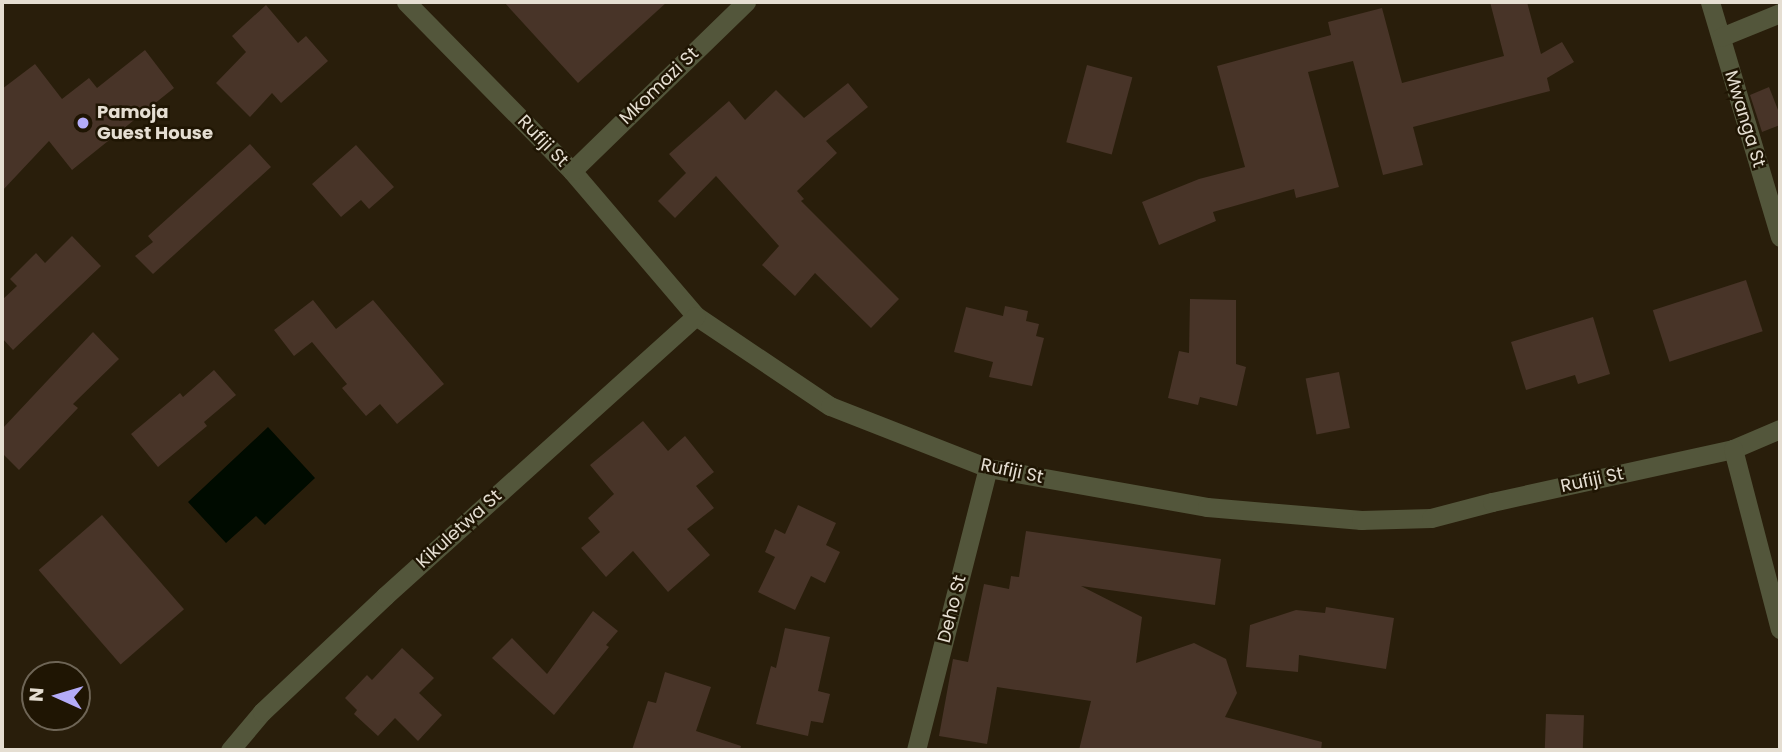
<!DOCTYPE html>
<style>
body{margin:0}
#map{position:relative;width:1782px;height:752px;overflow:hidden;background:#291e0b;font-family:Poppins,sans-serif}
div>[style]{position:absolute}
.water>*{inset:0;background:#000b00}
.building>*{inset:0;background:#483428;transform-origin:0 0}
.minor>*{height:19px;margin:-9.5px;padding:0 9.5px;transform-origin:9.5px;border-radius:9.5px;background:#53563b}
.dots>*{width:19px;height:19px;translate:-50% -50%;box-sizing:border-box;border:4px solid #1f1503;border-radius:50%}
span{translate:-50% -50%;white-space:nowrap;text-align:center;line-height:1.15;-webkit-text-stroke:5px #1f1503;paint-order:stroke}
.street-label{font-size:18px;color:#e5ded2}
.poi-label{font-size:18px;color:#e5ded2;font-weight:700}
.left{translate:0 -50%;text-align:left}
.frame{position:absolute;inset:0;border:4px solid #e5ded2;pointer-events:none}
.north{position:absolute;left:21px;top:661px;width:70px;height:70px;box-sizing:border-box;background:#1f1503;border:2px solid #6e6556;border-radius:50%;rotate:274deg;font-size:19px;font-weight:700;line-height:28px;text-align:center;color:#e5ded2}
.north::after{content:'';display:block;margin:auto;width:24px;height:32px;background:#b4acf9;clip-path:polygon(50% 0,100% 100%,50% 72%,0 100%)}
</style>
<div id="map">
<div class="water">
<div style="clip-path:polygon(268px 427px,315px 478px,265px 525px,256px 516px,226px 543px,188px 502px)"></div>
</div>
<div class="building">
<div style="clip-path:polygon(504px 2px,667px 2px,578px 83px)"></div>
<div style="clip-path:polygon(1490px 2px,1527px 2px,1541px 54px,1562px 42px,1574px 62px,1547px 78px,1550px 91px,1413px 127px,1423px 165px,1383px 175px,1353px 61px,1308px 72px,1339px 187px,1296px 198px,1294px 189px,1213px 212px,1216px 221px,1159px 245px,1142px 202px,1199px 179px,1245px 167px,1217px 66px,1331px 35px,1328px 22px,1382px 8px,1402px 83px,1504px 56px)"></div>
<div style="clip-path:polygon(266px 5px,298px 43px,306px 36px,328px 61px,281px 103px,272px 93px,250px 117px,216px 83px,246px 52px,232px 36px)"></div>
<div style="clip-path:polygon(145px 50px,174px 88px,72px 170px,49px 141px,2px 191px,2px 89px,35px 64px,62px 99px,89px 78px,97px 88px)"></div>
<div style="left:1087px;top:65px;width:47px;height:80px;rotate:15deg"></div>
<div style="clip-path:polygon(848px 83px,868px 107px,826px 141px,837px 153px,797px 191px,804px 199px,801px 201px,899px 299px,871px 328px,815px 273px,795px 296px,762px 265px,779px 246px,716px 176px,675px 218px,658px 201px,686px 173px,669px 154px,729px 101px,745px 120px,776px 90px,804px 118px)"></div>
<div style="clip-path:polygon(1769px 87px,1780px 115px,1780px 125px,1762px 132px,1750px 95px)"></div>
<div style="clip-path:polygon(250px 144px,271px 167px,153px 274px,135px 256px,153px 242px,148px 236px)"></div>
<div style="clip-path:polygon(356px 145px,394px 187px,369px 209px,361px 200px,341px 217px,312px 184px)"></div>
<div style="clip-path:polygon(72px 236px,101px 266px,13px 350px,2px 338px,2px 300px,17px 286px,10px 279px,36px 253px,45px 263px)"></div>
<div style="left:1746px;top:280px;width:54px;height:98px;rotate:72deg"></div>
<div style="clip-path:polygon(1190px 299px,1236px 300px,1236px 364px,1246px 367px,1237px 406px,1200px 397px,1198px 405px,1168px 398px,1179px 351px,1189px 353px)"></div>
<div style="clip-path:polygon(313px 300px,336px 329px,373px 300px,444px 384px,397px 424px,380px 404px,366px 416px,342px 388px,347px 384px,312px 342px,294px 356px,274px 330px)"></div>
<div style="clip-path:polygon(1005px 306px,1028px 311px,1026px 321px,1039px 324px,1036px 336px,1044px 338px,1032px 386px,989px 377px,993px 362px,954px 352px,966px 307px,1003px 316px)"></div>
<div style="clip-path:polygon(1593px 317px,1610px 374px,1578px 384px,1575px 375px,1526px 390px,1511px 342px)"></div>
<div style="clip-path:polygon(93px 332px,119px 359px,73px 404px,78px 408px,19px 470px,2px 453px,2px 429px)"></div>
<div style="clip-path:polygon(214px 370px,236px 395px,204px 422px,207px 426px,158px 467px,131px 434px,180px 393px,183px 397px)"></div>
<div style="left:1339px;top:372px;width:57px;height:34px;rotate:79deg"></div>
<div style="clip-path:polygon(643px 421px,668px 451px,685px 436px,714px 472px,696px 486px,714px 508px,687px 529px,710px 555px,668px 592px,633px 551px,606px 577px,581px 548px,600px 532px,588px 518px,614px 494px,590px 465px)"></div>
<div style="clip-path:polygon(798px 505px,836px 523px,826px 545px,840px 552px,825px 583px,811px 576px,795px 610px,758px 592px,775px 557px,765px 552px,775px 529px,785px 534px)"></div>
<div style="left:102px;top:515px;width:125px;height:84px;rotate:49deg"></div>
<div style="clip-path:polygon(1026px 531px,1221px 559px,1215px 605px,1081px 586px,1142px 617px,1136px 663px,1194px 643px,1226px 659px,1237px 693px,1225px 717px,1322px 742px,1321px 750px,1079px 750px,1091px 701px,997px 687px,987px 744px,939px 736px,953px 659px,968px 662px,984px 584px,1009px 589px,1011px 576px,1019px 577px)"></div>
<div style="clip-path:polygon(1326px 607px,1394px 618px,1386px 669px,1299px 655px,1298px 672px,1246px 667px,1250px 625px,1296px 610px,1325px 613px)"></div>
<div style="clip-path:polygon(593px 611px,618px 631px,606px 645px,609px 647px,554px 715px,492px 658px,512px 638px,547px 674px)"></div>
<div style="clip-path:polygon(785px 628px,830px 637px,818px 691px,830px 694px,823px 723px,811px 721px,808px 736px,756px 724px,771px 666px,776px 668px)"></div>
<div style="clip-path:polygon(402px 648px,434px 678px,419px 693px,442px 715px,418px 741px,395px 718px,378px 736px,354px 714px,357px 710px,345px 698px,367px 675px,372px 680px)"></div>
<div style="clip-path:polygon(665px 672px,711px 687px,696px 731px,741px 746px,740px 750px,632px 750px,648px 701px,656px 703px)"></div>
<div style="left:1546px;top:714px;width:38px;height:36px;rotate:2deg"></div>
</div>
<div class="minor">
<div style="left:406px;top:2px;width:237px;rotate:45.5deg"></div>
<div style="left:572px;top:171px;width:191px;rotate:49.5deg"></div>
<div style="left:696px;top:316px;width:161px;rotate:33.9deg"></div>
<div style="left:830px;top:406px;width:170px;rotate:21.4deg"></div>
<div style="left:988px;top:468px;width:222px;rotate:10.1deg"></div>
<div style="left:1207px;top:507px;width:155px;rotate:4.8deg"></div>
<div style="left:1361px;top:520px;width:70px;rotate:-1.6deg"></div>
<div style="left:1431px;top:518px;width:63px;rotate:-14.7deg"></div>
<div style="left:1492px;top:502px;width:247px;rotate:-12.4deg"></div>
<div style="left:1733px;top:449px;width:51px;rotate:-23.1deg"></div>
<div style="left:1710px;top:2px;width:245px;rotate:73.4deg"></div>
<div style="left:1721px;top:37px;width:64px;rotate:-22.1deg"></div>
<div style="left:572px;top:171px;width:243px;rotate:-44.2deg"></div>
<div style="left:1733px;top:449px;width:186px;rotate:75.4deg"></div>
<div style="left:230px;top:750px;width:50px;rotate:-49.9deg"></div>
<div style="left:262px;top:712px;width:169px;rotate:-43.3deg"></div>
<div style="left:385px;top:596px;width:418px;rotate:-42deg"></div>
<div style="left:916px;top:750px;width:291px;rotate:-75.7deg"></div>
</div>
<div class="dots">
<div style="left:83px;top:123px;background:#b4acf9"></div>
</div>
<div class="street-label">
<span style="left:659px;top:86px;rotate:-44deg">Mkomazi St</span>
<span style="left:1745px;top:119px;rotate:73deg">Mwanga St</span>
<span style="left:543px;top:141px;rotate:46deg">Rufiji St</span>
<span style="left:1012px;top:471px;rotate:12deg">Rufiji St</span>
<span style="left:1592px;top:480px;rotate:-12deg">Rufiji St</span>
<span style="left:459px;top:529px;rotate:-42deg">Kikuletwa St</span>
<span style="left:952px;top:609px;rotate:-76deg">Deho St</span>
</div>
<div class="poi-label">
<span class="left" style="left:97px;top:123px">Pamoja<br>Guest House</span>
</div>
<div class="frame"></div>
<div class="north">N</div>
</div>
